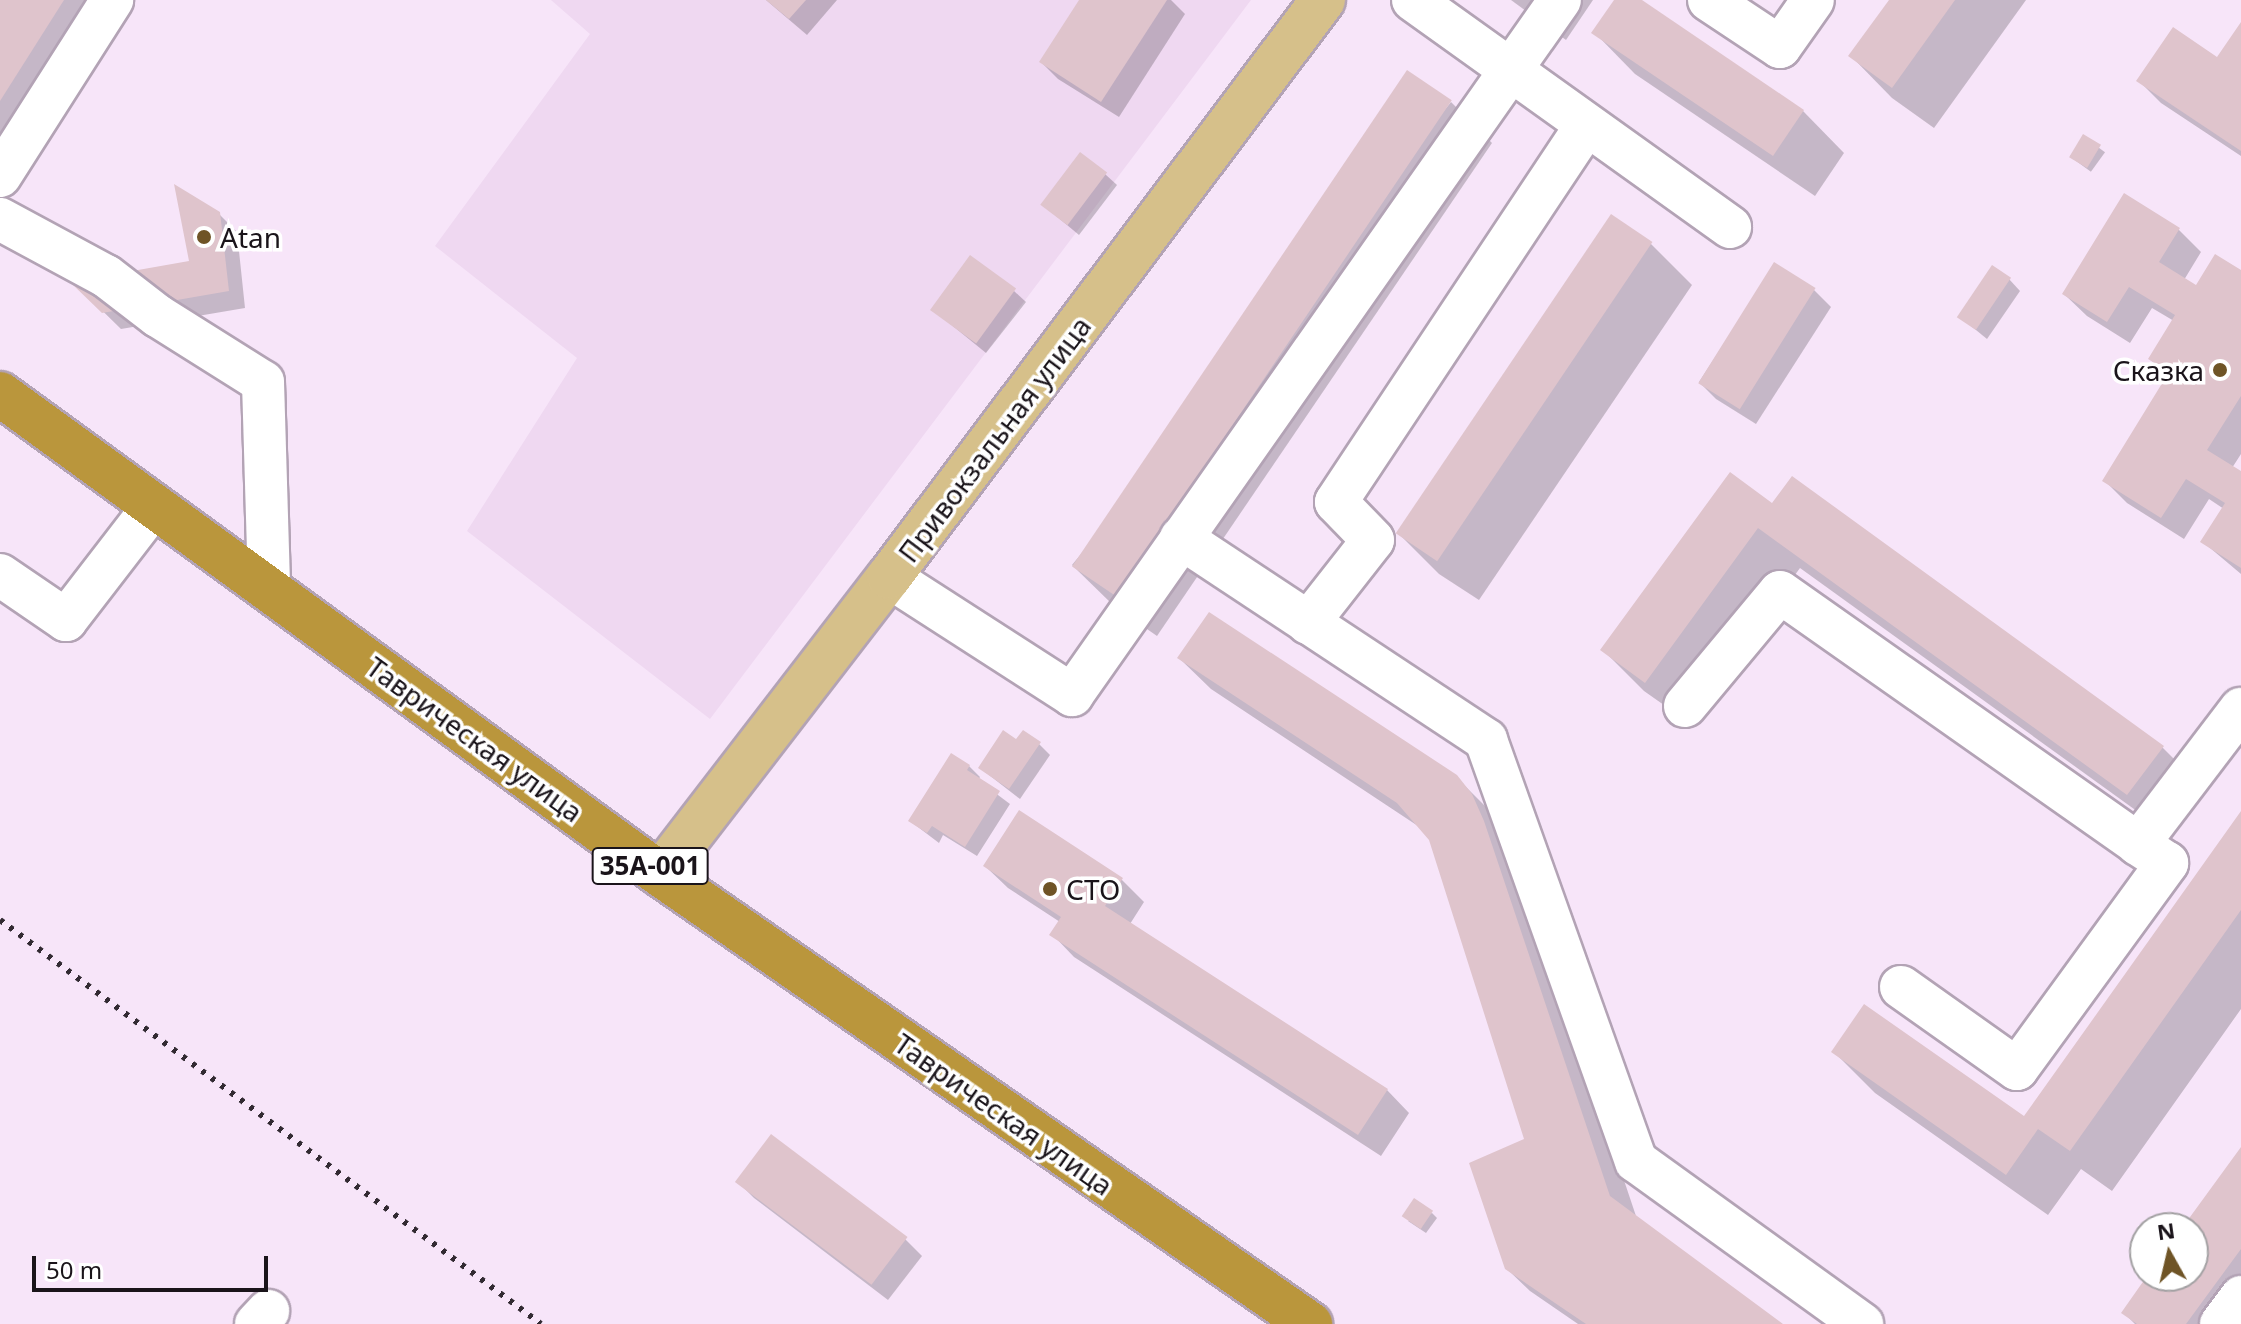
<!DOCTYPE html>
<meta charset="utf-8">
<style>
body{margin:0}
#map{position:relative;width:2241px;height:1324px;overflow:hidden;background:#f7e5f9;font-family:"Noto Sans",sans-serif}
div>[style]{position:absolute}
.built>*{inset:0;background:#efd8f1}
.shadow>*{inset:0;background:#0003;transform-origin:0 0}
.building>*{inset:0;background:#dfc4cc;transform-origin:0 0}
.roads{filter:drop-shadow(2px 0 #b3a3b5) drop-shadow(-2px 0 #b3a3b5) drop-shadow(0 2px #b3a3b5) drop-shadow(0 -2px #b3a3b5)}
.minor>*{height:42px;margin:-21px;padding:0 21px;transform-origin:21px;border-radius:21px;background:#fff}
.major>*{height:44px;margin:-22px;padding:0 22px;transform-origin:22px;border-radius:22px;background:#d6c08a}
.highway>*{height:44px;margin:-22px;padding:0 22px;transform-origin:22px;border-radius:22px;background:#ba963c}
.rail>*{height:6px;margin-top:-3px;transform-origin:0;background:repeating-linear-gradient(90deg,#322a32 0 4px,transparent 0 12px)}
.dots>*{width:22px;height:22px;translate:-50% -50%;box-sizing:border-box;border:4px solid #fff;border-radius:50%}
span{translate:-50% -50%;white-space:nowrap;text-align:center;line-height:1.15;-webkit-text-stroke:7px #fff;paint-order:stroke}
.shield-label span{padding:2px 6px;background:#fff;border:2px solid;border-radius:6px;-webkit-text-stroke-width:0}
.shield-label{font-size:26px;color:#1a141a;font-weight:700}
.poi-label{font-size:28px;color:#1a141a}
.left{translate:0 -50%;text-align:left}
.right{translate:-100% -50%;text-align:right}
.street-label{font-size:28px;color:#1a141a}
.north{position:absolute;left:2129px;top:1212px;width:80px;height:80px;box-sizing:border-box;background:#fff;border:2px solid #a3a1a3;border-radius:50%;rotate:352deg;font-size:22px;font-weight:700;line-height:32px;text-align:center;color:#1a141a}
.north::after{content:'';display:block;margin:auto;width:28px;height:36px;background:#6f5426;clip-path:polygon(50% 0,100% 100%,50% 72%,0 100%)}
.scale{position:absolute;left:32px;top:1256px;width:236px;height:36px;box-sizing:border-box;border:4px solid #1a141a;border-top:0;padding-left:10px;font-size:24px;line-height:28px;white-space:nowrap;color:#1a141a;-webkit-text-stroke:6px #fff;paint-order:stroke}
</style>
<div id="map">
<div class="built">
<div style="clip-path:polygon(551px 0,1251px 0,710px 719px,467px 531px,577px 358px,435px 246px,590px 34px)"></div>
</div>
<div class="shadow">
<div style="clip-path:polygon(0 0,101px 0,0 157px)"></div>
<div style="clip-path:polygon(766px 0,837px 0,807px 35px)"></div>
<div style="clip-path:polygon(1081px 0,1171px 0,1185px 14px,1119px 117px,1058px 79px,1041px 62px)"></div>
<div style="clip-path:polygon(1511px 0,1593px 0,1566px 40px)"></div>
<div style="clip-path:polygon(1616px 0,1639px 0,1803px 111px,1844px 153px,1815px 196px,1635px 74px,1594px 32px)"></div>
<div style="clip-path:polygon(1891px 0,2026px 0,1934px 128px,1892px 98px,1851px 56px)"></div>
<div style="clip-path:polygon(2241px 26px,2241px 156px,2161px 103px,2139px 81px,2218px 60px)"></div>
<div style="clip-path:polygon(1451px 102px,1492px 143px,1157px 636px,1114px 606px,1072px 565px)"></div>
<div style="left:2084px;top:137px;width:26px;height:24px;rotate:36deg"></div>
<div style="clip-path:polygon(1105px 174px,1117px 185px,1079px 235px,1043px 205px)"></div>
<div style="clip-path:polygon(2125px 196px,2179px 230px,2201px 252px,2184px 280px,2197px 288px,2241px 272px,2241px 454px,2232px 468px,2241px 473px,2241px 574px,2203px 542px,2224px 509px,2209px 499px,2184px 539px,2127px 503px,2104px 480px,2169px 377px,2150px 359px,2174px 321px,2152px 308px,2130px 343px,2087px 316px,2064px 294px)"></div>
<div style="clip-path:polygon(219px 214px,237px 232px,245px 308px,121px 329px,74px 283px,192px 263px)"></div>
<div style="clip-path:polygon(1611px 217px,1651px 244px,1692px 285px,1479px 600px,1439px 574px,1398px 533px)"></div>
<div style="clip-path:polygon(1775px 265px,1814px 290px,1831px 307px,1756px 424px,1716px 399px,1699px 382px)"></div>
<div style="clip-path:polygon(2009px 279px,2020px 291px,1987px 339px,1960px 317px)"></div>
<div style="clip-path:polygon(1014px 291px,1026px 302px,986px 353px,932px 309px)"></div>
<div style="clip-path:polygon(1773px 505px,2162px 747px,2204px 789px,2170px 835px,1800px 568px,1688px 722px,1644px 691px,1603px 650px)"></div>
<div style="clip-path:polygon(1179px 658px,1456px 777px,1489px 810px,1515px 855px,1637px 1219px,1780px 1324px,1578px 1324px,1530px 1291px,1506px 1268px,1529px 1147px,1431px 839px,1421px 828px,1211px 689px)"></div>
<div style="clip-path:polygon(1017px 742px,1039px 744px,1050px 755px,1020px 799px,980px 768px)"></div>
<div style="clip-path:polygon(969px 766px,980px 777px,978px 780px,1010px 804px,977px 856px,943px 835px,939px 843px,910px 821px)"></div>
<div style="clip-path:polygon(1020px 813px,1122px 880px,1144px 902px,1130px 924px,1387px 1090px,1409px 1113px,1381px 1156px,1074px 957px,1052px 934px,1060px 922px,1008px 888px,985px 866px)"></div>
<div style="clip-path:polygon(2241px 816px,2241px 1009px,2112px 1191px,2081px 1169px,2048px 1215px,1875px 1093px,1833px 1051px,2025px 1119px)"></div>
<div style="clip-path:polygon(2241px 1150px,2241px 1324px,2135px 1324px,2123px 1312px,2150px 1276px,2193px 1276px,2193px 1228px,2185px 1228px)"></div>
<div style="clip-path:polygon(737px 1181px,905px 1239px,922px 1256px,888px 1300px,754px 1198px)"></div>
<div style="clip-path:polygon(1432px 1213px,1437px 1218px,1426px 1233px,1408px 1221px)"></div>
</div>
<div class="building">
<div style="clip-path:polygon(0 0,64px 0,0 101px)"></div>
<div style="clip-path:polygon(766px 0,806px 0,789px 19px)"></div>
<div style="clip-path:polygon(1079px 0,1167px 0,1101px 102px,1039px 62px)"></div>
<div style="clip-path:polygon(1614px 0,1642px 0,1804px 110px,1773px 156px,1591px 33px)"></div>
<div style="clip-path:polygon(1889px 0,1955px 0,1892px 88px,1848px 56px)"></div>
<div style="clip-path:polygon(2241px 22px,2241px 151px,2136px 81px,2173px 27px,2217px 57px)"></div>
<div style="left:1407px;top:70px;width:54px;height:599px;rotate:34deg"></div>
<div style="left:2083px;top:134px;width:21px;height:27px;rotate:31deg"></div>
<div style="left:1080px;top:152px;width:34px;height:66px;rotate:37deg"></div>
<div style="clip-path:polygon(174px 184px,220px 212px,229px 291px,102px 313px,70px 282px,189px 261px)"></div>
<div style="clip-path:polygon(2124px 193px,2180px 228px,2159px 262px,2196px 285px,2215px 254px,2241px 270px,2241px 396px,2207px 450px,2241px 471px,2241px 568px,2200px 542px,2225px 503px,2186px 479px,2161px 518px,2102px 481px,2169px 372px,2148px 359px,2175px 315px,2129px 287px,2107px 322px,2062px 294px)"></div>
<div style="left:1611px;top:214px;width:50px;height:385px;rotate:34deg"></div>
<div style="left:970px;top:255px;width:57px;height:68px;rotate:36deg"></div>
<div style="left:1774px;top:262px;width:49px;height:143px;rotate:32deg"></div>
<div style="left:1992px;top:265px;width:23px;height:63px;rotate:34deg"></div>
<div style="clip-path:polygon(1730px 472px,1772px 503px,1792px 476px,2164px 746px,2127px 795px,1758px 528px,1645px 683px,1600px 650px)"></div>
<div style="clip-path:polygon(1209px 612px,1457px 775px,1472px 794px,1484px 821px,1610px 1196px,1783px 1324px,1586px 1324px,1505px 1269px,1469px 1163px,1524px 1139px,1429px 840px,1397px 803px,1177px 658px)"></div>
<div style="clip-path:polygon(1003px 730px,1016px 739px,1023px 730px,1041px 742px,1009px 789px,978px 768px)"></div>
<div style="clip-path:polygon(951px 753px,970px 765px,967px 770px,1000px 791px,965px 847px,932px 826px,927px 833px,908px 821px)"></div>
<div style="clip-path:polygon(1019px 810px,1123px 878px,1105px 906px,1388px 1089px,1358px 1135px,1049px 935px,1061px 917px,983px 866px)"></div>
<div style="clip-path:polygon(2241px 811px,2241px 910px,2070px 1151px,2038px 1129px,2006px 1175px,1831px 1052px,1864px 1004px,2024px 1116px)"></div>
<div style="left:771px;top:1134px;width:171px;height:60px;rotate:37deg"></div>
<div style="clip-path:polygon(2241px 1147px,2241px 1249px,2186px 1324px,2137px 1324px,2121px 1313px,2147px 1276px,2193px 1276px,2193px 1228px,2182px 1228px)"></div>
<div style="left:1414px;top:1198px;width:23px;height:22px;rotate:34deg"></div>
</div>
<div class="roads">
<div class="minor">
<div style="left:1413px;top:0;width:390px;rotate:35.6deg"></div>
<div style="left:1709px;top:0;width:85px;rotate:33.5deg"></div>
<div style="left:1780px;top:47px;width:57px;rotate:-54.9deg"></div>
<div style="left:0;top:176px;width:209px;rotate:-57.5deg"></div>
<div style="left:0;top:219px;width:120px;rotate:28.3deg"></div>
<div style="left:106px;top:276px;width:66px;rotate:37.6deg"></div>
<div style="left:158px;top:316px;width:124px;rotate:32.2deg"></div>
<div style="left:263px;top:382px;width:207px;rotate:88.3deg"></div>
<div style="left:1181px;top:538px;width:366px;rotate:33.5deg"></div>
<div style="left:1486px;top:740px;width:447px;rotate:70.4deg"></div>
<div style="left:1636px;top:1161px;width:279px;rotate:35.8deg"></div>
<div style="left:0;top:575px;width:80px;rotate:34.3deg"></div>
<div style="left:66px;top:620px;width:143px;rotate:-52.4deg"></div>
<div style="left:889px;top:577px;width:218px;rotate:32.8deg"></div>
<div style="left:1072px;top:695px;width:849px;rotate:-54.93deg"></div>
<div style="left:1308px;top:623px;width:105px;rotate:-51.9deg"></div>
<div style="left:1373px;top:540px;width:53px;rotate:-134.2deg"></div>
<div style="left:1336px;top:502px;width:452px;rotate:-56.4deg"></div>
<div style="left:1685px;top:706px;width:148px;rotate:-50.2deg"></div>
<div style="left:1780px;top:592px;width:438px;rotate:35.1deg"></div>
<div style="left:1901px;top:987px;width:142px;rotate:35.3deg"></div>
<div style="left:2017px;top:1069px;width:255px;rotate:-53.9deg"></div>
<div style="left:2167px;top:863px;width:35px;rotate:-147deg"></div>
<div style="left:2138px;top:844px;width:170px;rotate:-52.7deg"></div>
<div style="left:256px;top:1324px;width:18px;rotate:-47deg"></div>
<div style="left:2221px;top:1324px;width:34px;rotate:-53deg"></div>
</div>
<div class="major">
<div style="left:660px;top:874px;width:375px;rotate:-52.4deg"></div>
<div style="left:889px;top:577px;width:722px;rotate:-53.05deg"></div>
</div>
<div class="highway">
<div style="left:0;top:394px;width:816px;rotate:36.03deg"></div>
<div style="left:660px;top:874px;width:791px;rotate:34.7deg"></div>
</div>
</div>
<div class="rail">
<div style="left:0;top:920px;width:675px;rotate:36.75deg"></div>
</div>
<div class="dots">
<div style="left:204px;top:237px;background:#6f5426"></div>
<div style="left:2220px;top:370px;background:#6f5426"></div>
<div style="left:1050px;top:889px;background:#6f5426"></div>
</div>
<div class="shield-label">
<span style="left:650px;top:866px">35А-001</span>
</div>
<div class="poi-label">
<span class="left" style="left:220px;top:237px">Atan</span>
<span class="right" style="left:2204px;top:370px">Сказка</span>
<span class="left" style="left:1066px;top:889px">СТО</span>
</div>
<div class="street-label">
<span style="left:994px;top:439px;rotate:-53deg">Привокзальная улица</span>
<span style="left:475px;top:739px;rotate:36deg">Таврическая улица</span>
<span style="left:1004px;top:1114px;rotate:35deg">Таврическая улица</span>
</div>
<div class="north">N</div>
<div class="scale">50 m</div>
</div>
